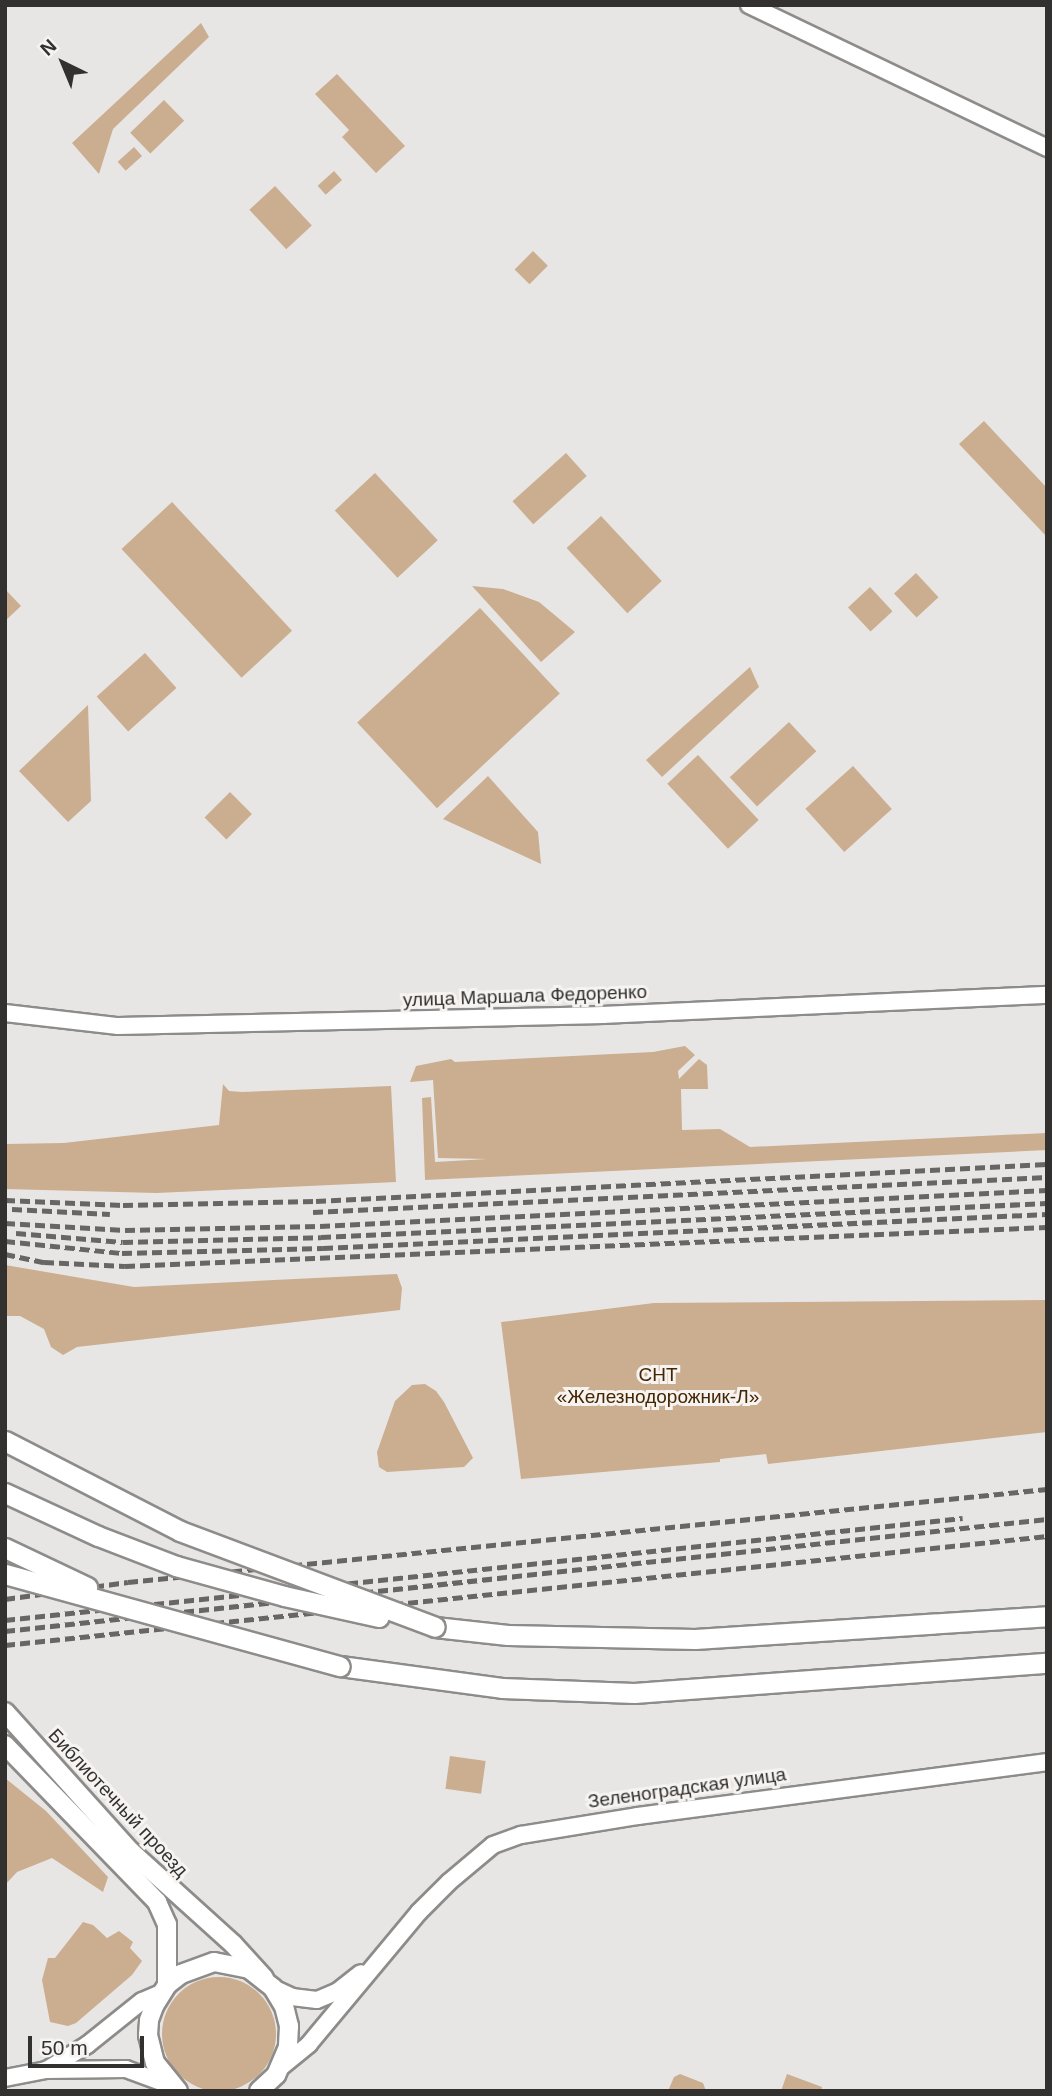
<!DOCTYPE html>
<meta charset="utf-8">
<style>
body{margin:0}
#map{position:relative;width:1052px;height:2096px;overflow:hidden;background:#e8e6e4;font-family:Arial,sans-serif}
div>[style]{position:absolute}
.green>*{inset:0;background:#cbad90;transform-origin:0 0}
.round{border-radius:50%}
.roads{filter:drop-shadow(2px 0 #8e8c8a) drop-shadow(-2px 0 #8e8c8a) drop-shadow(0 2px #8e8c8a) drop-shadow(0 -2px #8e8c8a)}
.tertiary>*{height:16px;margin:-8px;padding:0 8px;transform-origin:8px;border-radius:8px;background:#fff}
.secondary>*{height:18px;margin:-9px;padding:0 9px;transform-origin:9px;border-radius:9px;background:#fff}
.primary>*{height:19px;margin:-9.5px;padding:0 9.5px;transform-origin:9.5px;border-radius:9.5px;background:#fff}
.rail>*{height:4.5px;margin-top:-2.25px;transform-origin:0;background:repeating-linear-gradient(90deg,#676665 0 10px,transparent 0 15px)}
.bridges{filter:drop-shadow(2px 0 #8e8c8a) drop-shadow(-2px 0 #8e8c8a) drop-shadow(0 2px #8e8c8a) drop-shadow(0 -2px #8e8c8a)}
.primary-bridge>*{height:19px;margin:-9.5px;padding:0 9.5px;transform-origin:9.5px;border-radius:9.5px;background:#fff}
span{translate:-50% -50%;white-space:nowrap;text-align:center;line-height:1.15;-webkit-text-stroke:6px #f6f3f1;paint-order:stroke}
.street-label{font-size:19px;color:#323130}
.park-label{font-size:19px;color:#442600}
.frame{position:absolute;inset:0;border:7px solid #323130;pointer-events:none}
.north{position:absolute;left:28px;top:28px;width:70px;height:70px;-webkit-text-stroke:5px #f6f3f1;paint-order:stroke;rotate:317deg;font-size:19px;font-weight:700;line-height:28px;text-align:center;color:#323130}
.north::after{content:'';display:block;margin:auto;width:24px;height:32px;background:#323130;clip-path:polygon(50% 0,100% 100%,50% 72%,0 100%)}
.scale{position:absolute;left:28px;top:2036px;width:116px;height:32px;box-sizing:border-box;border:4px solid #323130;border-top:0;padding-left:9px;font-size:21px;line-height:24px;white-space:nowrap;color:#323130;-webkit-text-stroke:5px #f6f3f1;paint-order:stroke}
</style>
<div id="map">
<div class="green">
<div style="clip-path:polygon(201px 23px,209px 37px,113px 129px,99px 174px,72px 143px)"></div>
<div style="clip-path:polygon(337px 74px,405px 146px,376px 173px,342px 137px,349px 130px,315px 94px)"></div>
<div style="left:164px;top:100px;width:29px;height:47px;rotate:46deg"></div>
<div style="left:134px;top:147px;width:12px;height:22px;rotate:48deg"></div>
<div style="left:334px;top:171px;width:12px;height:22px;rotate:48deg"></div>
<div style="left:275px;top:186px;width:54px;height:35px;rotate:47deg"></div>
<div style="left:533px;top:251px;width:21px;height:26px;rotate:45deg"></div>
<div style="clip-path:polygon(984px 421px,1047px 488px,1047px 537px,959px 444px)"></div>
<div style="left:566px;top:453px;width:31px;height:72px;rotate:48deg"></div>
<div style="left:375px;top:473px;width:92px;height:55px;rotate:47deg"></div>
<div style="left:172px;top:502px;width:176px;height:69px;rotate:47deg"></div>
<div style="left:601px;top:516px;width:89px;height:47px;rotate:47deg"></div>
<div style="left:916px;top:573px;width:33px;height:30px;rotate:47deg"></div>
<div style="clip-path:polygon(472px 586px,503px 589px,539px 602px,575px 632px,541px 662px)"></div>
<div style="left:870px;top:587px;width:33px;height:30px;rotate:47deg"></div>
<div style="clip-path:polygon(5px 589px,21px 606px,5px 621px)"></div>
<div style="left:480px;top:608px;width:117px;height:168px;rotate:47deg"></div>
<div style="left:145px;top:653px;width:47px;height:65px;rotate:48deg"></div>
<div style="clip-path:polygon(750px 667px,759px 687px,662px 777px,646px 760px)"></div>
<div style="clip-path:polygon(88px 705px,91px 801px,68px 822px,19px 771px)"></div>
<div style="left:789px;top:722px;width:40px;height:81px;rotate:47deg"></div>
<div style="left:698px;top:755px;width:89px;height:42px;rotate:47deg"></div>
<div style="left:853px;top:766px;width:58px;height:64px;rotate:48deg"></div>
<div style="clip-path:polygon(488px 776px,538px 832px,541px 864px,443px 819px)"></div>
<div style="left:230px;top:792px;width:31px;height:36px;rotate:45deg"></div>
<div style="clip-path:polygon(685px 1046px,695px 1055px,678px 1071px,679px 1079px,699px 1059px,707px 1065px,708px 1089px,681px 1089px,682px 1130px,720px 1129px,750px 1147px,1047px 1133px,1047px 1150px,425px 1180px,422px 1098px,431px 1097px,435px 1162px,487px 1159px,438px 1158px,433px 1080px,410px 1082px,416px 1066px,451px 1059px,455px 1062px,653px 1052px)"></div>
<div style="clip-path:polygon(223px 1084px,229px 1091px,242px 1092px,391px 1086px,396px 1182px,156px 1193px,5px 1189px,5px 1144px,64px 1143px,219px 1125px)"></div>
<div style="clip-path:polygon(5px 1265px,134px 1287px,397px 1274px,402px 1288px,400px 1310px,77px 1347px,63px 1355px,51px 1347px,44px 1329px,20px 1316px,5px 1316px)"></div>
<div style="clip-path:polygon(1047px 1300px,1047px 1432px,768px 1464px,766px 1454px,720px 1459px,720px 1462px,521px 1479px,501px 1322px,654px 1303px)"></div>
<div style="clip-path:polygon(425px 1384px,436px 1391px,444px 1402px,473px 1458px,464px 1467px,387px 1472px,379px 1467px,377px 1452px,395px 1401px,412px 1385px)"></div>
<div style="left:450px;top:1756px;width:36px;height:33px;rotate:8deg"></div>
<div style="clip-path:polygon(5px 1778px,46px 1811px,108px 1877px,103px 1892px,52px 1858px,17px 1872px,5px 1885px)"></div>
<div style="clip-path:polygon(83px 1922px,93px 1925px,107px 1938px,119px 1931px,133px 1942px,130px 1948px,142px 1961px,132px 1975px,76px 2023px,68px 2026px,50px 2022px,42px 1980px,48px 1958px,55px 1958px)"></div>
<div class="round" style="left:162px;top:1977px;width:114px;height:114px"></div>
<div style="clip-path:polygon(680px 2074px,703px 2083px,706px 2091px,668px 2091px,674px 2077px)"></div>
<div style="clip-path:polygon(787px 2074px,822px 2087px,821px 2091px,781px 2091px)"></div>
</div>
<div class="roads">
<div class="tertiary">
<div style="left:749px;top:5px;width:331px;rotate:25.6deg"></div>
<div style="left:5px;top:1013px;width:114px;rotate:6.6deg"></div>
<div style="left:118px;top:1026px;width:486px;rotate:-1.3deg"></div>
<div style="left:604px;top:1015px;width:443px;rotate:-2.6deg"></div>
<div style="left:273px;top:1988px;width:21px;rotate:25deg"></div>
<div style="left:292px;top:1997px;width:25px;rotate:7deg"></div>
<div style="left:317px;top:2000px;width:23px;rotate:-23deg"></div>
<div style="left:338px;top:1991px;width:29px;rotate:-38deg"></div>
<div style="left:281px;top:2067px;width:36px;rotate:-39deg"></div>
<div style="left:309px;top:2044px;width:172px;rotate:-50.2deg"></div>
<div style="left:419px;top:1912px;width:42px;rotate:-45deg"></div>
<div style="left:449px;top:1882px;width:57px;rotate:-40.1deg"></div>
<div style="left:493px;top:1845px;width:30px;rotate:-20deg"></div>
<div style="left:521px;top:1835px;width:119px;rotate:-9.2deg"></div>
<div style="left:638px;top:1816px;width:413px;rotate:-7.5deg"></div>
<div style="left:48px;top:2069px;width:46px;rotate:-31.6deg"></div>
<div style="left:87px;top:2045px;width:70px;rotate:-38.7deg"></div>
<div style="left:142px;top:2001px;width:21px;rotate:-23deg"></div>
<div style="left:5px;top:2078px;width:42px;rotate:-11deg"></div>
<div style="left:46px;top:2070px;width:80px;rotate:-0.7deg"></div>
<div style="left:126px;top:2069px;width:49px;rotate:20.3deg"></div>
</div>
<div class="secondary">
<div style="left:5px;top:1712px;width:187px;rotate:48deg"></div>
<div style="left:130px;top:1851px;width:139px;rotate:42.1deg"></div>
<div style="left:233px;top:1944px;width:46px;rotate:47.6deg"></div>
<div style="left:5px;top:1745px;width:219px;rotate:45.9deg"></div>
<div style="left:157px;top:1902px;width:24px;rotate:66deg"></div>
<div style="left:167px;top:1924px;width:61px;rotate:90deg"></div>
<div style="left:178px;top:2091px;width:36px;rotate:-129deg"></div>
<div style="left:155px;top:2063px;width:29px;rotate:-104deg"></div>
<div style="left:148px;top:2035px;width:15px;rotate:-86deg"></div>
<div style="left:149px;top:2020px;width:15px;rotate:-70deg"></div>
<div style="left:154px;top:2006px;width:25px;rotate:-58deg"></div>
<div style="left:167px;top:1985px;width:18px;rotate:-38deg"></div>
<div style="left:181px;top:1974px;width:35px;rotate:-20deg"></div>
<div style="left:214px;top:1962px;width:36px;rotate:11deg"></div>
<div style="left:249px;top:1969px;width:31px;rotate:38deg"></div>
<div style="left:273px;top:1988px;width:21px;rotate:59deg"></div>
<div style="left:284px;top:2006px;width:21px;rotate:76deg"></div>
<div style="left:289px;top:2026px;width:21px;rotate:93deg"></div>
<div style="left:288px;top:2047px;width:30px;rotate:113deg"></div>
<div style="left:276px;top:2075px;width:23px;rotate:137deg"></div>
</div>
<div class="primary">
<div style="left:435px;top:1627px;width:73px;rotate:6.3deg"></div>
<div style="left:508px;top:1635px;width:187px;rotate:1.2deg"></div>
<div style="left:695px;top:1639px;width:353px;rotate:-3.7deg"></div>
<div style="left:340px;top:1666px;width:163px;rotate:7.7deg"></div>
<div style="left:502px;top:1688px;width:132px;rotate:2.2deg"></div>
<div style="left:634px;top:1693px;width:414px;rotate:-4.2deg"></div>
</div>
</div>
<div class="rail">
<div style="left:5px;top:1200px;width:118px;rotate:2.4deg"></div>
<div style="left:123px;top:1205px;width:193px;rotate:-1.2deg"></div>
<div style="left:316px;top:1201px;width:732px;rotate:-2.9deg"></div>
<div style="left:12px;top:1209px;width:98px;rotate:2.9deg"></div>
<div style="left:313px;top:1212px;width:735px;rotate:-2.73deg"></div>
<div style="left:5px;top:1223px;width:120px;rotate:3.3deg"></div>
<div style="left:125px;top:1230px;width:195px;rotate:-1.2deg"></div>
<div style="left:320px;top:1226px;width:728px;rotate:-2.83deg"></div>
<div style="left:16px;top:1233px;width:107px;rotate:4.8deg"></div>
<div style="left:123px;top:1242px;width:198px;rotate:-1.4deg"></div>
<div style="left:321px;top:1237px;width:727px;rotate:-2.68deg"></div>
<div style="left:5px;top:1241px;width:118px;rotate:5.9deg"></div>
<div style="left:122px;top:1253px;width:201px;rotate:-1.4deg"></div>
<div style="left:323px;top:1248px;width:725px;rotate:-2.69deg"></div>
<div style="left:5px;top:1254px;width:40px;rotate:12deg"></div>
<div style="left:44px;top:1262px;width:81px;rotate:2.8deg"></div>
<div style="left:125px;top:1266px;width:923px;rotate:-2.42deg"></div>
<div style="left:5px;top:1599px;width:124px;rotate:-7.9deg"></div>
<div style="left:128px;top:1582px;width:924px;rotate:-5.78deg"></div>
<div style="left:5px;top:1620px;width:963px;rotate:-6.08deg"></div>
<div style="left:5px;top:1631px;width:1048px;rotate:-6.13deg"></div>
<div style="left:5px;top:1645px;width:1048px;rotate:-5.97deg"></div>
</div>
<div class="bridges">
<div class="primary-bridge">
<div style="left:5px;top:1441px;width:197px;rotate:27.2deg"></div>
<div style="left:180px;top:1531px;width:272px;rotate:20.6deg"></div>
<div style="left:5px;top:1493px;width:102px;rotate:24.8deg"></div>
<div style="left:98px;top:1536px;width:84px;rotate:21deg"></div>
<div style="left:176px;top:1566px;width:112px;rotate:15.5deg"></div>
<div style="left:284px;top:1596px;width:97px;rotate:12.5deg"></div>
<div style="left:5px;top:1548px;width:91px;rotate:25.4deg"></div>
<div style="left:5px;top:1574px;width:347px;rotate:15.4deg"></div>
</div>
</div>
<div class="street-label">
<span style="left:525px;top:996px;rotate:-2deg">улица Маршала Федоренко</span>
<span style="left:687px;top:1788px;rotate:-8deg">Зеленоградская улица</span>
<span style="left:118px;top:1803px;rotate:47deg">Библиотечный проезд</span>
</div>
<div class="park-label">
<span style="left:658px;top:1386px">СНТ<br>«Железнодорожник-Л»</span>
</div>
<div class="frame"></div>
<div class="north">N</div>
<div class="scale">50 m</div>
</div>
